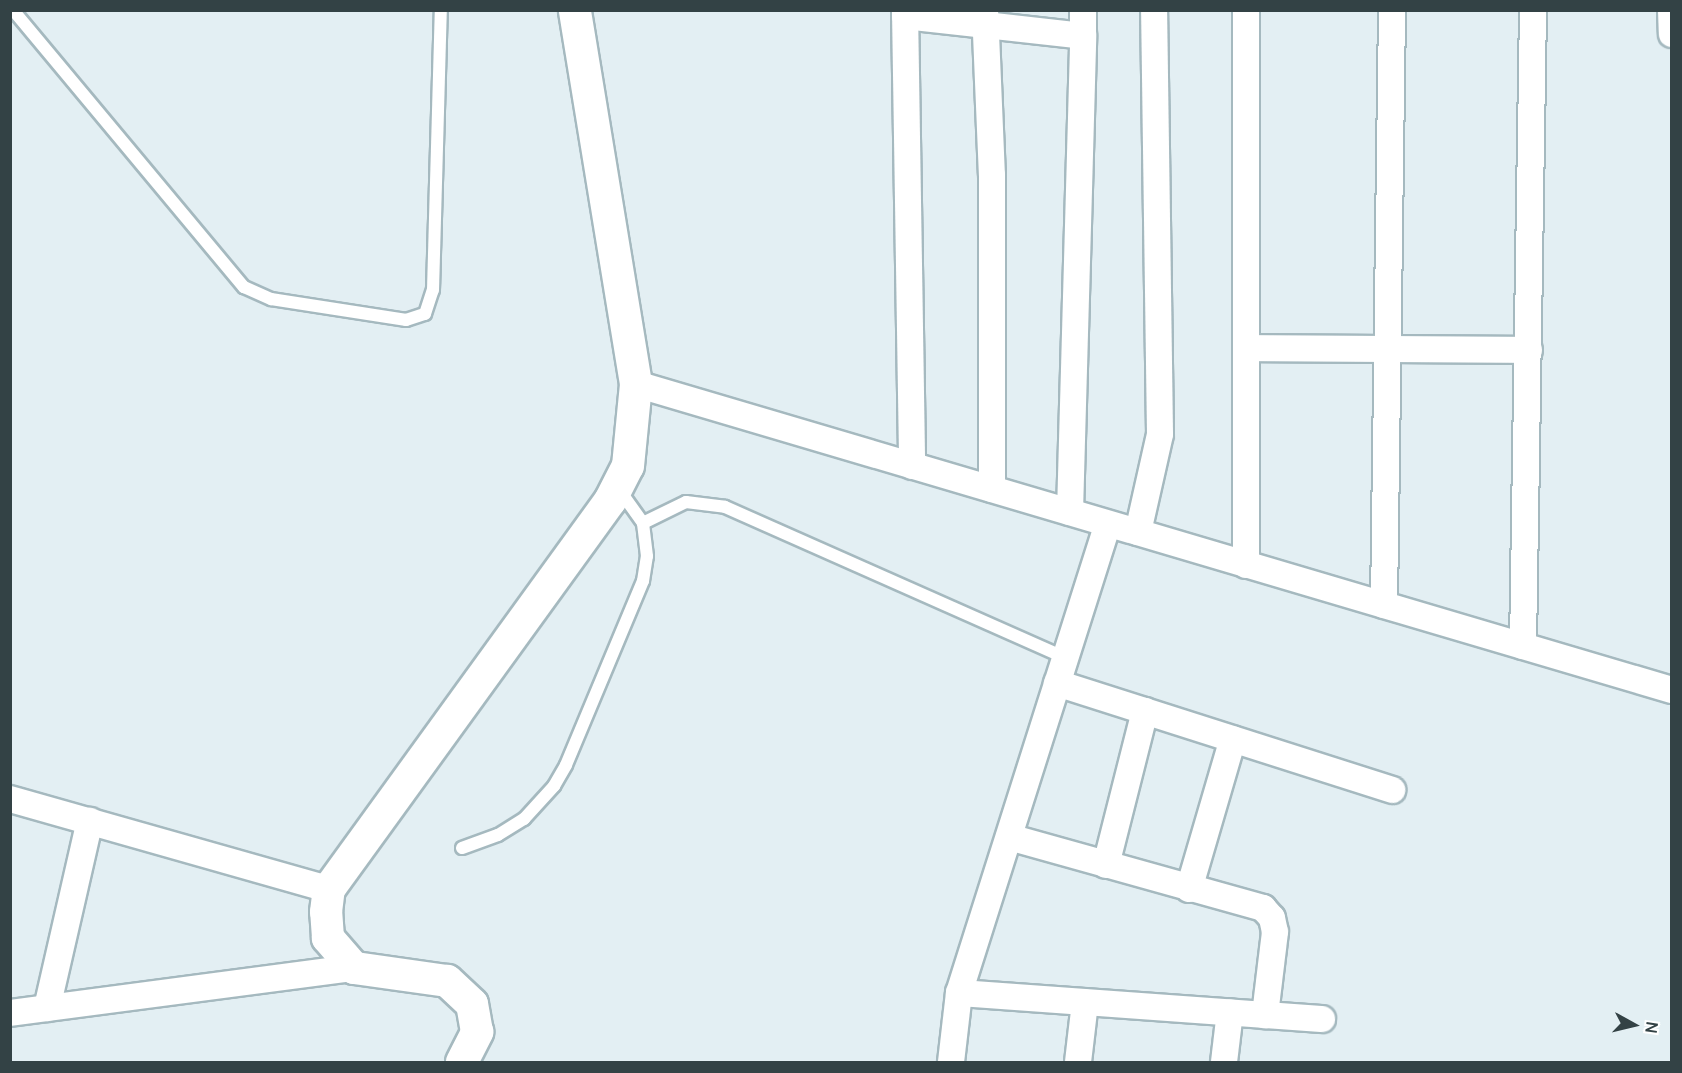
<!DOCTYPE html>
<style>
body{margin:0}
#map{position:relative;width:1682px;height:1073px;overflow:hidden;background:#e3eff3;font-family:Manrope,sans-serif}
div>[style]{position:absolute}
.roads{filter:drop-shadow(2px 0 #a5b9bf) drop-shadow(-2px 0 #a5b9bf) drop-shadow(0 2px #a5b9bf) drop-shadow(0 -2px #a5b9bf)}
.service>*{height:12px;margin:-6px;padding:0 6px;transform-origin:6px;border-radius:6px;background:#fff}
.minor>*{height:26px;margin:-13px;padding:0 13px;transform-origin:13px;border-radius:13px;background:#fff}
.tertiary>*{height:32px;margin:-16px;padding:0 16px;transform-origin:16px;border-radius:16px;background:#fff}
span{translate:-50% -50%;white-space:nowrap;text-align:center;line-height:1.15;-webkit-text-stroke:4.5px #fff;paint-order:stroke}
.frame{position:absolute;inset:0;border:12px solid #334245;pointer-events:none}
.north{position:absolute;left:1604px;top:995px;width:60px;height:60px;-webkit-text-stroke:4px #fff;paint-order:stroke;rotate:98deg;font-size:16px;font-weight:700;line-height:24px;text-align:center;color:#334245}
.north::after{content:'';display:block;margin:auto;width:21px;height:27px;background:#334245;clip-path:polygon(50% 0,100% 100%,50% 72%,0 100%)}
</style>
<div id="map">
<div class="roads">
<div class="service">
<div style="left:13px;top:10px;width:361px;rotate:50.2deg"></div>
<div style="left:244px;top:287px;width:30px;rotate:24deg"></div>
<div style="left:271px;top:299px;width:137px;rotate:8.8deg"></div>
<div style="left:406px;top:320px;width:20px;rotate:-18deg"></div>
<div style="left:425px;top:314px;width:25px;rotate:-72deg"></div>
<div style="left:433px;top:290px;width:280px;rotate:-88.4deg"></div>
<div style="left:643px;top:523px;width:48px;rotate:-26deg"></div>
<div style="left:686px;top:502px;width:39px;rotate:7deg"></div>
<div style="left:725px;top:507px;width:373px;rotate:23.9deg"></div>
<div style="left:462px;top:848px;width:38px;rotate:-20deg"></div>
<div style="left:498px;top:835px;width:31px;rotate:-32deg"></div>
<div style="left:524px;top:819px;width:45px;rotate:-47.7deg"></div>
<div style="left:554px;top:786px;width:24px;rotate:-60deg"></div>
<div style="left:566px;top:765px;width:199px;rotate:-67.3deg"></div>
<div style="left:643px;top:581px;width:25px;rotate:-81deg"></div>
<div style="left:647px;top:556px;width:33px;rotate:-97deg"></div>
<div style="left:643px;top:523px;width:43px;rotate:-125.5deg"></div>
</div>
<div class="minor">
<div style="left:905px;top:10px;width:456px;rotate:89.1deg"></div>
<div style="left:985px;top:10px;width:165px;rotate:87.6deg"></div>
<div style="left:992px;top:175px;width:314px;rotate:90deg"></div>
<div style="left:1246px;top:10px;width:555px;rotate:90deg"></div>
<div style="left:1671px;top:10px;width:24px;rotate:88deg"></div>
<div style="left:905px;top:16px;width:179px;rotate:6.4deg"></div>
<div style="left:1083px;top:36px;width:26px;rotate:-90deg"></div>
<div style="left:1247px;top:348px;width:282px;rotate:0.4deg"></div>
<div style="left:636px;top:384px;width:1080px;rotate:16.46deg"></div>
<div style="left:1070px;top:512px;width:476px;rotate:-88.4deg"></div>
<div style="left:1138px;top:532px;width:100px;rotate:-77.3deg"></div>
<div style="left:1160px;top:434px;width:424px;rotate:-90.8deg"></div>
<div style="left:1384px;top:605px;width:595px;rotate:-89.23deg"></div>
<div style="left:1523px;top:646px;width:636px;rotate:-89.1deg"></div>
<div style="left:1057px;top:683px;width:352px;rotate:17.7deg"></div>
<div style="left:10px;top:799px;width:331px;rotate:15.8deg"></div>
<div style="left:1009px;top:837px;width:264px;rotate:15.6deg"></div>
<div style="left:1263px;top:908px;width:13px;rotate:48deg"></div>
<div style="left:1272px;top:918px;width:14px;rotate:78deg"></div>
<div style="left:1275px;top:932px;width:84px;rotate:96.9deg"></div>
<div style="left:1106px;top:865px;width:159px;rotate:-75.8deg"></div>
<div style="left:1189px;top:889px;width:156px;rotate:-73.7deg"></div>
<div style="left:959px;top:993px;width:364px;rotate:4.1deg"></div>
<div style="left:47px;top:1008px;width:192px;rotate:-77.1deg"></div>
<div style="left:10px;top:1013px;width:347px;rotate:-7.5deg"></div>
<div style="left:951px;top:1062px;width:69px;rotate:-83.4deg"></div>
<div style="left:959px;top:993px;width:492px;rotate:-72.4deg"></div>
<div style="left:1078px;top:1062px;width:60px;rotate:-83.3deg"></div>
<div style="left:1224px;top:1062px;width:50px;rotate:-83.2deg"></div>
</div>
<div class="tertiary">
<div style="left:462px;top:1062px;width:34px;rotate:-63deg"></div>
<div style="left:477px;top:1032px;width:28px;rotate:-100deg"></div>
<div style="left:472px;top:1004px;width:34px;rotate:-137deg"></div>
<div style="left:447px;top:981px;width:94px;rotate:-172deg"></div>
<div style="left:354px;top:968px;width:40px;rotate:-131deg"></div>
<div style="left:328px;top:938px;width:26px;rotate:-94deg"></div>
<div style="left:326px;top:912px;width:23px;rotate:-83deg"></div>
<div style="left:329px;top:889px;width:479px;rotate:-54.1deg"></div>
<div style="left:610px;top:501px;width:39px;rotate:-63deg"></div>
<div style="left:628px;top:466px;width:82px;rotate:-84.4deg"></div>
<div style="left:636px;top:384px;width:379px;rotate:-99.3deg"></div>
</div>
</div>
<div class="frame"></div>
<div class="north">N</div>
</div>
